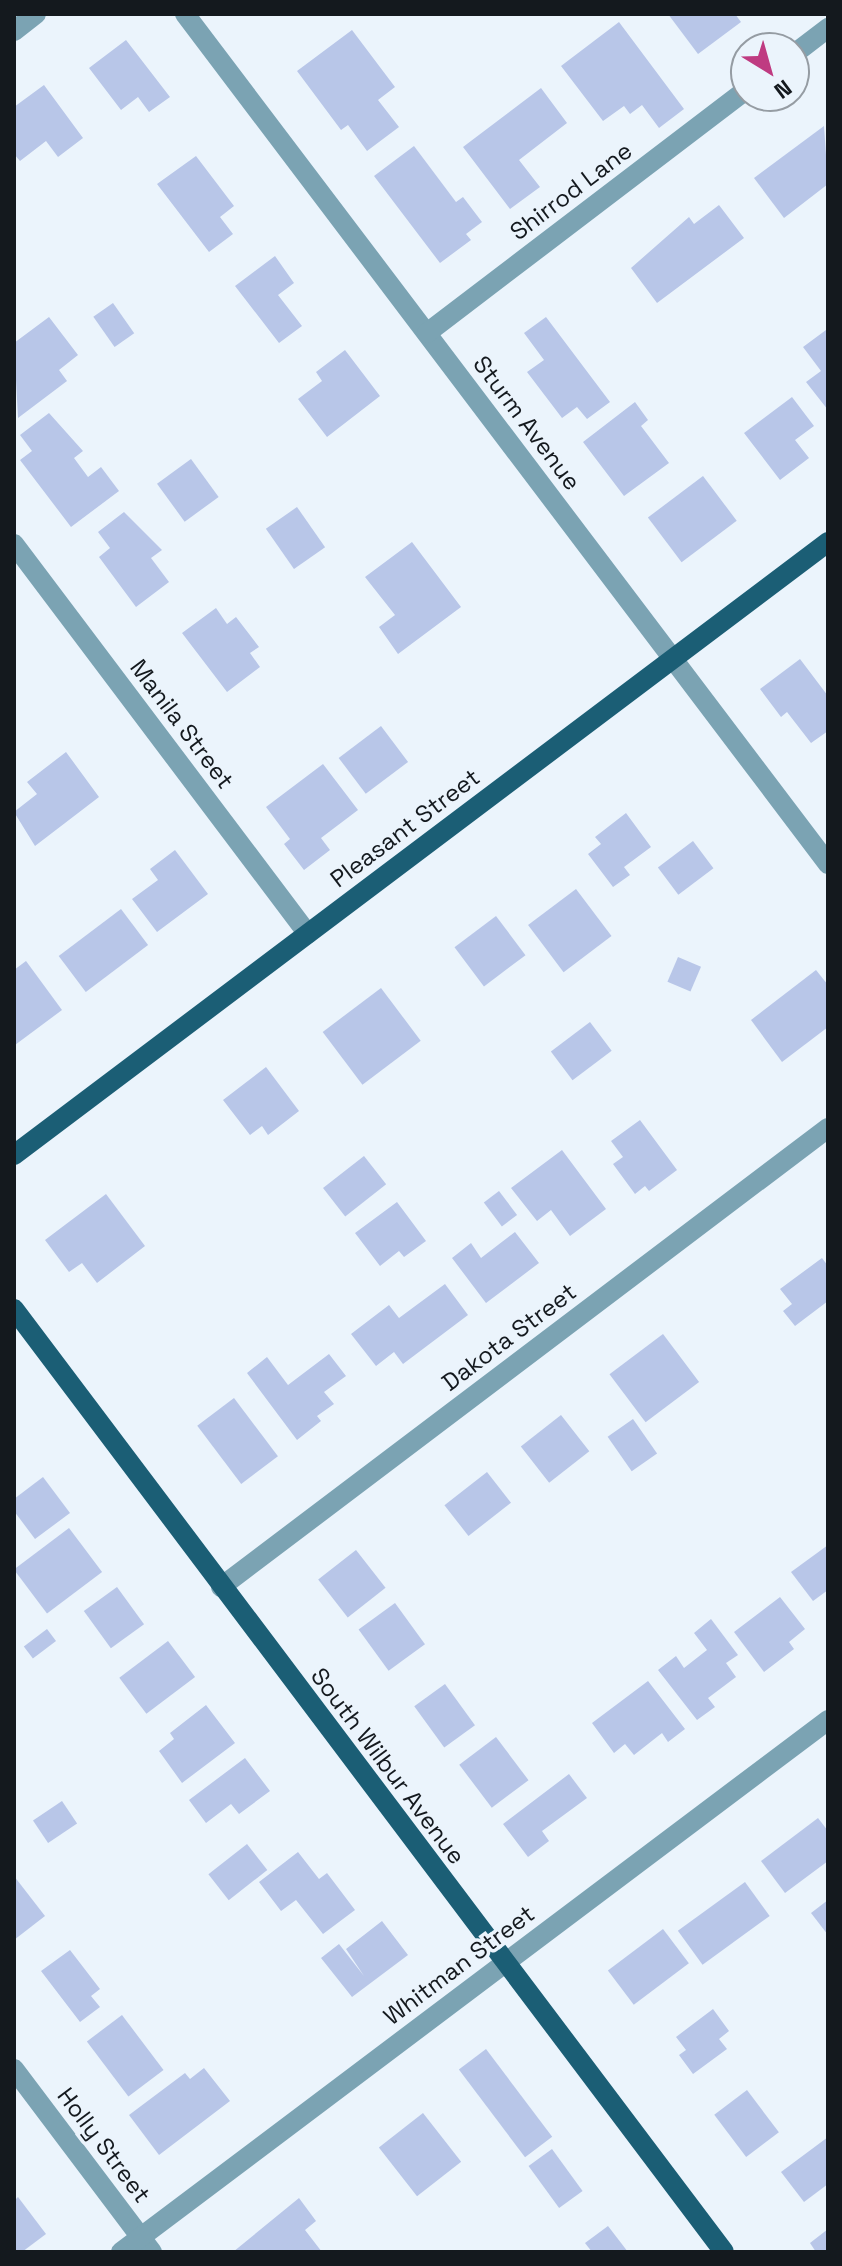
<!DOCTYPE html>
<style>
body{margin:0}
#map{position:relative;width:842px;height:2266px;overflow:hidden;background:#ebf4fc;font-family:"Space Grotesk",sans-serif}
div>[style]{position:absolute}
.building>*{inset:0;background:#b8c6e8;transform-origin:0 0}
.minor>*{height:20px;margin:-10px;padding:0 10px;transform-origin:10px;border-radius:10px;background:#7ba3b3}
.major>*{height:20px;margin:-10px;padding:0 10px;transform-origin:10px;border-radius:10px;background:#1b5e75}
span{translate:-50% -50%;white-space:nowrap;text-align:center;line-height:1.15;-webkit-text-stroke:7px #ebf4fc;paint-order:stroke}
.street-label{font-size:24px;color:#14191e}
.frame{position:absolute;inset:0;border:16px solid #14191e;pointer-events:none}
.north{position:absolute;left:730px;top:32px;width:80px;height:80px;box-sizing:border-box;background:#ebf4fc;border:2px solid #959ca3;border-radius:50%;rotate:143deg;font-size:22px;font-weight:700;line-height:32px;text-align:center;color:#14191e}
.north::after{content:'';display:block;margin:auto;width:28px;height:36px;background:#bf3b81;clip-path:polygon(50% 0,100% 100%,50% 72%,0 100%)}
</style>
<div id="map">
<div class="building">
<div style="clip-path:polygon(668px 14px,735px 14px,741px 22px,698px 54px)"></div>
<div style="clip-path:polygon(619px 22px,684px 109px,659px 128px,642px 105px,630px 114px,624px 106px,603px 121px,561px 66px)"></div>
<div style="clip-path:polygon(352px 30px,395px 87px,378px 100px,399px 127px,367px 151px,348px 125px,341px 130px,297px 71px)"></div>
<div style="clip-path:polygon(126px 40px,170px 97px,149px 112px,138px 97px,121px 110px,89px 68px)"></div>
<div style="clip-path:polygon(44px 85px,83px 138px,58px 157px,46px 141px,20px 161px,14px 154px,14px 107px)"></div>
<div style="clip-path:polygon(541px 88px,567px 123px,519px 160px,540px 187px,510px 209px,463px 147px)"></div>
<div style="clip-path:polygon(824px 126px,828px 184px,784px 218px,754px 178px)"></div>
<div style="clip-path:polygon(414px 146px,456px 202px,463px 197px,482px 222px,466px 234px,471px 240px,440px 263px,374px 176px)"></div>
<div style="clip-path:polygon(196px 156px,234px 206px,220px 217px,233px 234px,209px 252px,157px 184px)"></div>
<div style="clip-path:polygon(719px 205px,744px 238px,657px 303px,631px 268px,689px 217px,694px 224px)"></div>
<div style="clip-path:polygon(275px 256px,294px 283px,278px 295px,302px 326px,279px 343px,235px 286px)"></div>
<div style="left:113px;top:303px;width:37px;height:24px;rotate:55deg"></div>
<div style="clip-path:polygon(49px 317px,78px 355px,59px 370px,67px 381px,18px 418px,14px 343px)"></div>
<div style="clip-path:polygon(546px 317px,610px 402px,587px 419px,577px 407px,562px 418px,527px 372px,544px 360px,524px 333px)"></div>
<div style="clip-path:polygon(826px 330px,828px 332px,828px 410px,806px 382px,821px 371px,803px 347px)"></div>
<div style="clip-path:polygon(345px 350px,380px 396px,327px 437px,298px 399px,322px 381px,316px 372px)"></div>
<div style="clip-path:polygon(792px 397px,814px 426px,795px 440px,809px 458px,780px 480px,744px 433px)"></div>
<div style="clip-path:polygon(635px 402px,648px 420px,641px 426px,669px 463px,624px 496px,583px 442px)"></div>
<div style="clip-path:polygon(49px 413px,83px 451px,74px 458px,88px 477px,101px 467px,119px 491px,71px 527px,20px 460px,32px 451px,20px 435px)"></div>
<div style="left:191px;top:459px;width:47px;height:42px;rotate:54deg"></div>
<div style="left:703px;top:476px;width:56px;height:69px;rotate:53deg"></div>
<div style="left:297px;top:507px;width:49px;height:38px;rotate:55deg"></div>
<div style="clip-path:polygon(124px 512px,162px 550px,151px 558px,169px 582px,136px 607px,99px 557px,110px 548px,98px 532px)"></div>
<div style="clip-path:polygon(412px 542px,461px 607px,398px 654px,379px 627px,395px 615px,365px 577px)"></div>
<div style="clip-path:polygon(216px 608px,227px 624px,236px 617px,259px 647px,250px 653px,260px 667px,227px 692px,182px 633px)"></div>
<div style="clip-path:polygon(800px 659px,828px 696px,828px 731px,811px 743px,787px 712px,781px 717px,760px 689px)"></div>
<div style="left:381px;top:726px;width:45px;height:53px;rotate:53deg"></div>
<div style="clip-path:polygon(66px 752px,99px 797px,35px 846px,14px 812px,37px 794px,27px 782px)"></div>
<div style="clip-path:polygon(323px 764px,358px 810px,321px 838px,330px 850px,304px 870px,284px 844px,290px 839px,266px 807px)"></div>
<div style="clip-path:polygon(626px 813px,651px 847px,624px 867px,630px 875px,613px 887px,588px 854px,601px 844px,595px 837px)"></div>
<div style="left:693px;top:841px;width:34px;height:44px;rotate:53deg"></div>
<div style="clip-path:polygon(175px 850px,208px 894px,157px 932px,132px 899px,158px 880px,150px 869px)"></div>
<div style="left:576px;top:889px;width:59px;height:60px;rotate:53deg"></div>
<div style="left:121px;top:909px;width:45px;height:78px;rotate:53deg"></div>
<div style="left:496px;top:916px;width:49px;height:52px;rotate:53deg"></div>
<div style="left:678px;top:957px;width:25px;height:27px;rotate:23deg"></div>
<div style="clip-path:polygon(26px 961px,62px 1010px,15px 1045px,14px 970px)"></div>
<div style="clip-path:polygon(816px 970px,828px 985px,828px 1027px,782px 1062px,751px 1020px)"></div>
<div style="left:381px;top:988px;width:66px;height:73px;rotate:53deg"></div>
<div style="left:590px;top:1022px;width:36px;height:49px;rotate:53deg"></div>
<div style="clip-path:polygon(266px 1067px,299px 1111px,268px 1135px,262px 1126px,250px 1135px,223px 1100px)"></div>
<div style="clip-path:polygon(640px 1120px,677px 1170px,649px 1191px,645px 1186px,635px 1194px,613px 1164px,623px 1157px,611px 1141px)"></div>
<div style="clip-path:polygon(562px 1150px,606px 1209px,570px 1236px,551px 1210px,537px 1221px,511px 1188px)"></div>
<div style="left:364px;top:1156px;width:36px;height:52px;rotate:52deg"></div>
<div style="left:499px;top:1191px;width:30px;height:19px;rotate:53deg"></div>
<div style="clip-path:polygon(106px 1194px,145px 1246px,97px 1283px,82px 1263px,69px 1272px,45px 1240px)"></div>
<div style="clip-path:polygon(397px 1202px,426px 1241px,404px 1257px,399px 1251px,380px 1266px,355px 1233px)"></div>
<div style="clip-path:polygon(515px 1232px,539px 1263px,486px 1303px,452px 1258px,471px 1243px,481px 1258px)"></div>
<div style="clip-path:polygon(822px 1258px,828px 1266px,828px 1301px,795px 1326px,783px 1311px,792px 1304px,780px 1289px)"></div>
<div style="clip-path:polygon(445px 1284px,468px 1315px,403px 1364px,394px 1352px,376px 1366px,351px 1334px,389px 1305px,399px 1318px)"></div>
<div style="left:663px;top:1334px;width:60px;height:67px;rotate:53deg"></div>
<div style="clip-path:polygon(329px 1354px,346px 1376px,324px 1392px,334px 1404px,317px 1416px,321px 1421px,297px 1440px,247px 1373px,267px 1357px,288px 1385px)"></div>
<div style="left:234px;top:1398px;width:73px;height:46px;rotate:53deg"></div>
<div style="left:561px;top:1415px;width:46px;height:51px;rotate:52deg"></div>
<div style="left:633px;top:1419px;width:42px;height:31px;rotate:55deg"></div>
<div style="left:487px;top:1472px;width:39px;height:54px;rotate:52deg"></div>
<div style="clip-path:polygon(43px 1477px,70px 1513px,35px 1539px,14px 1511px,14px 1499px)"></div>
<div style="left:69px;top:1528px;width:55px;height:69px;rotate:53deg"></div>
<div style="clip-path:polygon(828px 1545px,828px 1590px,813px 1601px,791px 1572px)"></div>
<div style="left:356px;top:1550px;width:48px;height:48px;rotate:52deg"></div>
<div style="left:117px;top:1587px;width:46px;height:41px;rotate:54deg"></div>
<div style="clip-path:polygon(780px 1597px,805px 1629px,789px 1642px,794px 1649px,764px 1672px,734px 1632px)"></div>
<div style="left:395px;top:1603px;width:51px;height:45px;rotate:54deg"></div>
<div style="clip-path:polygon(711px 1619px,738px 1655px,726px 1663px,736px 1677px,708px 1698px,715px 1707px,697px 1720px,658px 1670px,676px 1656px,684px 1668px,707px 1650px,694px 1633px)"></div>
<div style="left:47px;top:1629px;width:15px;height:29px;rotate:53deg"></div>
<div style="left:168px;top:1641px;width:45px;height:61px;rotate:53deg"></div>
<div style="clip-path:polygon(648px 1681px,685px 1729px,668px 1742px,662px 1733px,634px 1755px,625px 1744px,614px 1753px,592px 1723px)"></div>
<div style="left:445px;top:1684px;width:51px;height:38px;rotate:54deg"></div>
<div style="clip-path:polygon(206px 1705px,235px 1743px,182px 1783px,159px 1751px,174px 1739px,170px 1733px)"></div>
<div style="left:496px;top:1737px;width:54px;height:46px;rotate:53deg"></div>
<div style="clip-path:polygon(245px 1758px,270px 1791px,239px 1814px,231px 1804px,206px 1823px,189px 1800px)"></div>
<div style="clip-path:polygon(569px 1774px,587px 1798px,542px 1831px,549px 1841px,528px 1857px,503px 1824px)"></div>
<div style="left:62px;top:1801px;width:27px;height:35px;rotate:56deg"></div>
<div style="clip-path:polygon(818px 1818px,828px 1831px,828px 1861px,785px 1893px,761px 1861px)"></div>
<div style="left:247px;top:1844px;width:33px;height:49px;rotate:52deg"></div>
<div style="clip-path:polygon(298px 1852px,319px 1879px,327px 1873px,355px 1910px,323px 1934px,296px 1900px,281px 1911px,259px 1882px)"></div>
<div style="clip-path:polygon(14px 1876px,45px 1916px,14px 1940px)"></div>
<div style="left:745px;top:1882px;width:42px;height:83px;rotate:54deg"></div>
<div style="clip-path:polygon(828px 1900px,828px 1935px,811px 1913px)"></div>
<div style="clip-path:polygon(382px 1921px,408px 1955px,352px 1997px,321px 1958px,339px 1944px,364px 1976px,346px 1949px)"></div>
<div style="left:663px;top:1929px;width:43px;height:69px;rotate:53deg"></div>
<div style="clip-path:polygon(70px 1950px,100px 1989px,91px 1996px,100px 2007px,80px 2022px,41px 1971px)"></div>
<div style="clip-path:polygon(713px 2009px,729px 2031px,719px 2039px,727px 2049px,693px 2074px,679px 2055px,686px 2050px,676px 2037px)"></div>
<div style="left:122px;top:2015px;width:69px;height:44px;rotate:53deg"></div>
<div style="left:486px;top:2049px;width:110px;height:34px;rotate:53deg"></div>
<div style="clip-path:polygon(204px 2068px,230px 2101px,159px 2155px,129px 2115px,185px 2073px,190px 2079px)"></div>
<div style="left:747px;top:2090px;width:53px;height:41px;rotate:53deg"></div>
<div style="left:423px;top:2113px;width:62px;height:56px;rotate:52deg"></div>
<div style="clip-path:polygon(828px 2137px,828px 2184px,804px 2202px,781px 2172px)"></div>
<div style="left:552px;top:2149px;width:52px;height:29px;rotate:54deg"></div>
<div style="clip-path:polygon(18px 2197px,46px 2234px,22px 2252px,14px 2252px,14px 2201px)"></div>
<div style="clip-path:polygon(299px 2198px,316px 2221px,305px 2230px,322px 2252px,233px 2252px)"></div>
<div style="clip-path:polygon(608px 2226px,628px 2252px,592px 2252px,585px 2243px)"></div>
<div style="clip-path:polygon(828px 2229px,828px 2252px,816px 2252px,810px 2243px)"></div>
</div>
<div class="minor">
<div style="left:185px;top:14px;width:1066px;rotate:52.89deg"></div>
<div style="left:14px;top:31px;width:28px;rotate:-38deg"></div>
<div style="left:794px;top:54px;width:43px;rotate:-37.4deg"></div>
<div style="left:427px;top:333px;width:401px;rotate:-37.3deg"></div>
<div style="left:14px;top:544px;width:488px;rotate:53deg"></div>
<div style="left:221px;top:1587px;width:761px;rotate:-37.1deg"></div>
<div style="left:14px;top:2069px;width:229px;rotate:53deg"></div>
<div style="left:121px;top:2252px;width:885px;rotate:-36.96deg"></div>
</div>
<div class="major">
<div style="left:14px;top:1155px;width:1019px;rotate:-36.98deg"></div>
<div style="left:14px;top:1309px;width:1180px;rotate:53.02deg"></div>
</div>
<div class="street-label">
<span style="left:571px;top:191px;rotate:-37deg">Shirrod Lane</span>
<span style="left:527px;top:423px;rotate:53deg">Sturm Avenue</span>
<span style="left:182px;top:724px;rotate:53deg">Manila Street</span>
<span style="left:405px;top:828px;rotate:-37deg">Pleasant Street</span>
<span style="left:509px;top:1337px;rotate:-37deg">Dakota Street</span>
<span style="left:388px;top:1766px;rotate:53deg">South Wilbur Avenue</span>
<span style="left:459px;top:1965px;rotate:-37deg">Whitman Street</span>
<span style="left:104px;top:2145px;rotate:53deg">Holly Street</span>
</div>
<div class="frame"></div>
<div class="north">N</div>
</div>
